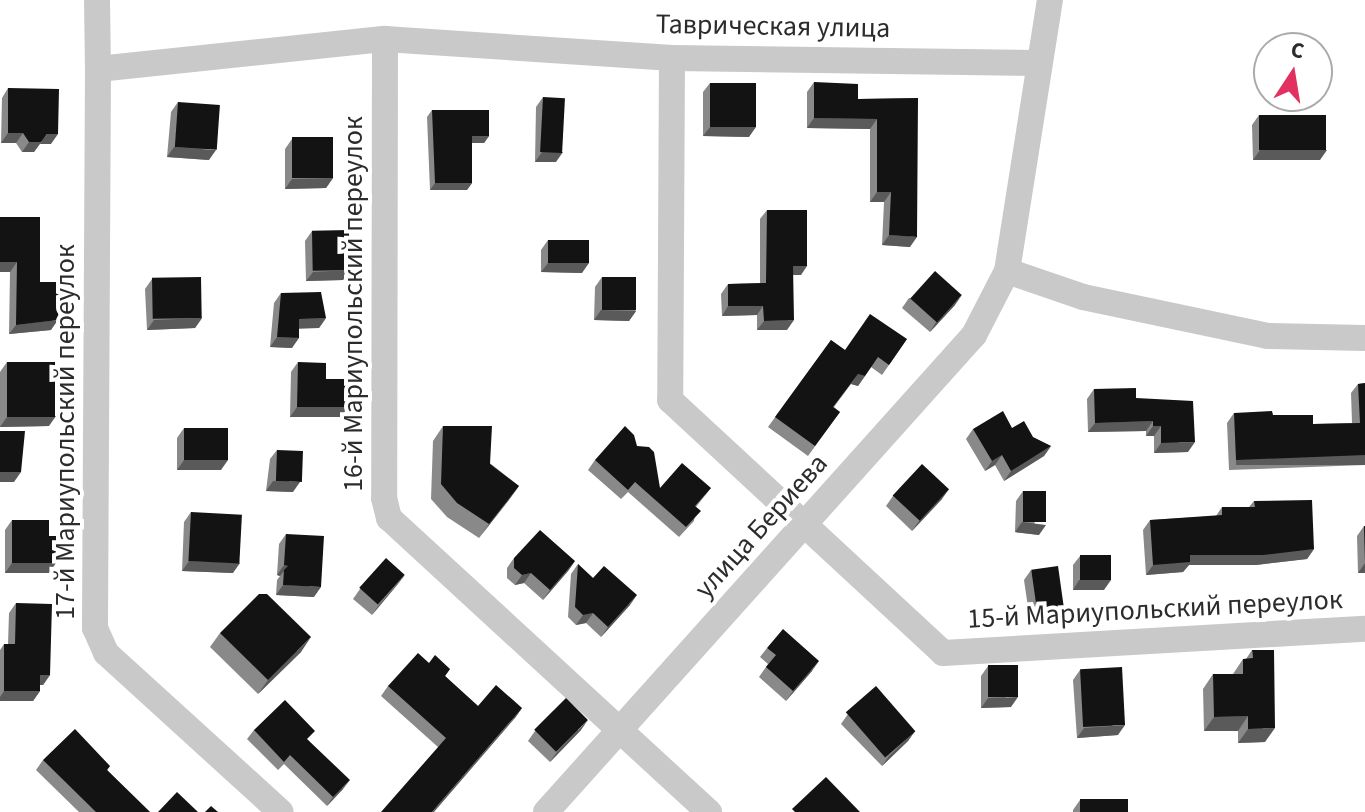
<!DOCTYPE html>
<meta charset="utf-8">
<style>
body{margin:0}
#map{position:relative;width:1365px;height:812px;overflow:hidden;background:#fff;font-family:"Source Sans 3",sans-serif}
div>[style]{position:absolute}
.minor>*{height:26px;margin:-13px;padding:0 13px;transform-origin:13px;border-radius:13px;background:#c9c9c9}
.wall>*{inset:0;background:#898989}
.shaded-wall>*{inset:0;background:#5a5a5a;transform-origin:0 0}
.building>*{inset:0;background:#131313;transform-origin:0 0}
span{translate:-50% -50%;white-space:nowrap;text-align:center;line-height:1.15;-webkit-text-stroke:8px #fff;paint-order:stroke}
.street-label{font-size:28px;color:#2c2c2c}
.north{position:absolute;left:1253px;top:32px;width:80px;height:80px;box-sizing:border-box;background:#fff;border:2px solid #ababab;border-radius:50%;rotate:12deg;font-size:22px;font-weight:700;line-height:32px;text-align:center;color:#2c2c2c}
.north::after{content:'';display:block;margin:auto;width:28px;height:36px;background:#e23060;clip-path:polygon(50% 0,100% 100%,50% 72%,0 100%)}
</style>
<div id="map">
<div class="minor">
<div style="left:97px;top:0;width:69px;rotate:89.2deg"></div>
<div style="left:98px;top:69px;width:289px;rotate:-6deg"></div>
<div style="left:385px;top:39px;width:288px;rotate:3.8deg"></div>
<div style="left:672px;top:58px;width:366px;rotate:0.8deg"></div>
<div style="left:385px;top:39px;width:459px;rotate:90.1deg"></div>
<div style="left:384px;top:498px;width:21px;rotate:76deg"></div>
<div style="left:389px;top:518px;width:435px;rotate:42.6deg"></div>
<div style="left:672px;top:58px;width:342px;rotate:90.3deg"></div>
<div style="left:670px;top:400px;width:372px;rotate:42.8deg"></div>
<div style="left:943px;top:653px;width:423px;rotate:-3.3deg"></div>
<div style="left:98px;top:69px;width:559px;rotate:90.31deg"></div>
<div style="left:95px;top:628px;width:27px;rotate:66deg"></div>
<div style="left:106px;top:653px;width:236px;rotate:42.3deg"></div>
<div style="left:1007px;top:271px;width:80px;rotate:18.9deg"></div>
<div style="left:1083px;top:297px;width:189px;rotate:11.9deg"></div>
<div style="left:1268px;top:336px;width:97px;rotate:1.2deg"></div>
<div style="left:546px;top:812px;width:641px;rotate:-48.1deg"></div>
<div style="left:974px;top:335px;width:72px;rotate:-62.7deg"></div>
<div style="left:1007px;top:271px;width:274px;rotate:-81deg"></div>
</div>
<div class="wall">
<div style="clip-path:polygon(814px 82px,858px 99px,918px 98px,910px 247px,882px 245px,884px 202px,870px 202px,870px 129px,807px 128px,807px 92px)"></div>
<div style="clip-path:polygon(710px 83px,749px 137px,703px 136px,703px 92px)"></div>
<div style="clip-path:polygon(8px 88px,51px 144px,40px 144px,34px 152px,22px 152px,16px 143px,1px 143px,2px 98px)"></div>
<div style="clip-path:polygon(543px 97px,556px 162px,535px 162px,536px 107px)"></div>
<div style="clip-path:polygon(178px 102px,209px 160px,167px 157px,171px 112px)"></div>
<div style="clip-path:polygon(432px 110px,489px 136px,484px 143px,472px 143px,472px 183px,467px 190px,430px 190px,427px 117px)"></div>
<div style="clip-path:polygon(1259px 115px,1320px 160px,1253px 160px,1252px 125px)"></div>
<div style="clip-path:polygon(292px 139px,333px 178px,326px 188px,285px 189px,285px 149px)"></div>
<div style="clip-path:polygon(767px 210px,801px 275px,793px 275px,787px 330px,757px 330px,757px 315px,722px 316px,721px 294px,728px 284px,760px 283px,760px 219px)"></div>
<div style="clip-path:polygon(0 217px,40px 282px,59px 300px,51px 330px,9px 334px,10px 272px,0 272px)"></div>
<div style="clip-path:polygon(312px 231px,350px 270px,343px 280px,306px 281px,305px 241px)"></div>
<div style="clip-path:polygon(548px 240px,582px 273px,541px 272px,541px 250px)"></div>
<div style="clip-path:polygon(602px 277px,636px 311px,629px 321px,594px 320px,595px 287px)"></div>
<div style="clip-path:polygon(152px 279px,202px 318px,195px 328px,147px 330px,145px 289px)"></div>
<div style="clip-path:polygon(281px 293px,326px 318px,319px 328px,299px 328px,292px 348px,270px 347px,274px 303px)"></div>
<div style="clip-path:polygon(909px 298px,955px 305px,930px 332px,902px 308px)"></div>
<div style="clip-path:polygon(907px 339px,882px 375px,871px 367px,858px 386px,851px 384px,834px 407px,840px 412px,808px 456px,768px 427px,831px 340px,845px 350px)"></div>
<div style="clip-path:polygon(7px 362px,49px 426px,0 427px,0 372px)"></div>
<div style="clip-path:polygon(298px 362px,326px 379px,341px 417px,290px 417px,291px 372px)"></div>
<div style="clip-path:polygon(1365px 383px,1365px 465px,1229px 470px,1227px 423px,1234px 413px,1273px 415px,1313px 424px,1352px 423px,1351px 393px,1358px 384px)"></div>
<div style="clip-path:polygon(1094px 389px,1136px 398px,1188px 452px,1154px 453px,1154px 436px,1146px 436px,1146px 431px,1088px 432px,1087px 399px)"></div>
<div style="clip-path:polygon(443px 426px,519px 486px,479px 538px,447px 517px,431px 499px,433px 441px)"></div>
<div style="clip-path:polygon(184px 428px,221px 470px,177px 470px,177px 438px)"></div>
<div style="clip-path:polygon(1012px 428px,1051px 446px,1044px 456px,1004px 481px,995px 465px,985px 471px,966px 439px,973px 429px)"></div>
<div style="clip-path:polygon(637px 446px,660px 488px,711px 488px,696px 507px,694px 521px,679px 537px,628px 492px,621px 499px,588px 470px,595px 460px)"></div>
<div style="clip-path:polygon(277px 450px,293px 492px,266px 491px,270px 459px)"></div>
<div style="clip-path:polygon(1023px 491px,1039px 535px,1015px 532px,1016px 501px)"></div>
<div style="clip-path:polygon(893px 496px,942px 499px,912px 531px,886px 506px)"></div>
<div style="clip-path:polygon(1254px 501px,1314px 549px,1307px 559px,1256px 565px,1189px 565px,1183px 572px,1146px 575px,1143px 530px,1150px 520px,1216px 516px,1222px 507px,1249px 507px)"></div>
<div style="clip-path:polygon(191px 512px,233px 573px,182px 571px,184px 522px)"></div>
<div style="clip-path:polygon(12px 520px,49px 573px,5px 573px,5px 530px)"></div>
<div style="clip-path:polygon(1364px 526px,1365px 526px,1365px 573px,1358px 573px,1357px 536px)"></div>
<div style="clip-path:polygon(286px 534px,314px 597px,276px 595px,277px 580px,280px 576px,277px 575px,279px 544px)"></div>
<div style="clip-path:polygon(1080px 556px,1104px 590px,1073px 590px,1073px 565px)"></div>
<div style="clip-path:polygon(514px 558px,575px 561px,568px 571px,543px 600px,524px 583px,515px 585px,507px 578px,507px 568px)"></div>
<div style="clip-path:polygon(578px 564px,593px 578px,630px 605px,601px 637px,586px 623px,576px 625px,568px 617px,571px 574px)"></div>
<div style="clip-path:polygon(1031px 570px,1057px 617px,1030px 621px,1024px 580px)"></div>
<div style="clip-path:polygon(405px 575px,372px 615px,353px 599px,360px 589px)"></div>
<div style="clip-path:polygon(16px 603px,50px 675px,43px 685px,40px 685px,40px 691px,33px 701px,0 701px,0 650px,4px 644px,8px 644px,9px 613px)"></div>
<div style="clip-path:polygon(220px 633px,301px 652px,258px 694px,210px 647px)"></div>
<div style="clip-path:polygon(767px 648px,812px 671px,786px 701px,759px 677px,768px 664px,760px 657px)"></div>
<div style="clip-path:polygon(1252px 650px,1265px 742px,1238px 743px,1238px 731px,1204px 731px,1203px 689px,1213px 674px,1233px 674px,1243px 659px,1246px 659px)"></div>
<div style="clip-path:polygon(429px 663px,450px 669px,445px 676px,478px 706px,522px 708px,515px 718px,438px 747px,381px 696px,388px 686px)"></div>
<div style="clip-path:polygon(988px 666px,1011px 707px,981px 708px,981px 676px)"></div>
<div style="clip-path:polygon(1080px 670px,1118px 735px,1077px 738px,1073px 680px)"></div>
<div style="clip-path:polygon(848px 714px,915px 731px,908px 741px,882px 766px,841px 724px)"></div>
<div style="clip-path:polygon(254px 730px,308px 740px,343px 789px,327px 806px,284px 764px,278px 770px,247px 739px)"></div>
<div style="clip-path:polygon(581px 730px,550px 762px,528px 741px,535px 731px)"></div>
<div style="clip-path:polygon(43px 760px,110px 766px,107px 770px,150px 812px,79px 812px,36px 770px)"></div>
<div style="clip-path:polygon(1080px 800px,1128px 812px,1073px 812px,1073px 810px)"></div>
</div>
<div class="shaded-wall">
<div style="clip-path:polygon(814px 118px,877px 119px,870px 129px,807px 128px)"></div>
<div style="clip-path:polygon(710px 127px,756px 127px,749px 137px,703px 136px)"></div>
<div style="clip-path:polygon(8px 133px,23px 133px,16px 143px,1px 143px)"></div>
<div style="clip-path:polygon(47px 134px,58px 134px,51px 144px,40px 144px)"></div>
<div style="clip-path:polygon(472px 136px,489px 136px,484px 143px,467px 143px)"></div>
<div style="clip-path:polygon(29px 142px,41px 142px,34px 152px,22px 152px)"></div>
<div style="clip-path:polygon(174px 147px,216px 150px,209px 160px,167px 157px)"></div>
<div style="clip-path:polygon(1260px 150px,1327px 150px,1320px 160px,1253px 160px)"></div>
<div style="clip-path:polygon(542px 152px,563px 152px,556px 162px,535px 162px)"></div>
<div style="clip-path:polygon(333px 178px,326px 188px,285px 189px,292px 179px)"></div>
<div style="clip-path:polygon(435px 183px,472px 183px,467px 190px,430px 190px)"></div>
<div style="clip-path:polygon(877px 192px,891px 192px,884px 202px,870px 202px)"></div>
<div style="clip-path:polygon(889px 235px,917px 237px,910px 247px,882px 245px)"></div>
<div style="clip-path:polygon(0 262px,17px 262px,10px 272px,0 272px)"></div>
<div style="clip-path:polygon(548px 263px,589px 263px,582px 273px,541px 272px)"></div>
<div style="clip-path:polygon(793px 266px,807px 266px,801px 275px,786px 275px)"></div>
<div style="clip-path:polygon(350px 270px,343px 280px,306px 281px,313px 272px)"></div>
<div style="clip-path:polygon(962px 295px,955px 305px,930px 332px,936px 322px)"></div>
<div style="clip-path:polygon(728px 306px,763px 306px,757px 315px,722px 316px)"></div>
<div style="clip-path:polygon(601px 310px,636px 311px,629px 321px,594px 320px)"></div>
<div style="clip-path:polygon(202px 318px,195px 328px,147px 330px,154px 320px)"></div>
<div style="clip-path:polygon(326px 318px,319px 328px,292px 329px,299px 319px)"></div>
<div style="clip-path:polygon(58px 320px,51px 330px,9px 334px,16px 325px)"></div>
<div style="clip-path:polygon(794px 320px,787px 330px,757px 330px,764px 321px)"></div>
<div style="clip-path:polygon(277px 337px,299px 338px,292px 348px,270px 347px)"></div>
<div style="clip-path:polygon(858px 374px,865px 376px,858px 386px,851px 384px)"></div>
<div style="clip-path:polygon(297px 407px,348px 407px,341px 417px,290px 417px)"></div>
<div style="clip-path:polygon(56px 416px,49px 426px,0 427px,7px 417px)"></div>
<div style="clip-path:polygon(1153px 421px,1146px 431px,1088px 432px,1095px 423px)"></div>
<div style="clip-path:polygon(1153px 426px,1161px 426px,1154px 436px,1146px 436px)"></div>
<div style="clip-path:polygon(1195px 442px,1188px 452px,1154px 453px,1161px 443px)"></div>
<div style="clip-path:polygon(1051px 446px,1044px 456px,1004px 481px,1011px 471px)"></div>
<div style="clip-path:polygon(1002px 455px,995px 465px,985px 471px,992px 461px)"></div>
<div style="left:1365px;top:455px;width:10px;height:129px;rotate:90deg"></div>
<div style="clip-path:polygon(184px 460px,228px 460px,221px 470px,177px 470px)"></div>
<div style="clip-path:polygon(0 472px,21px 472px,14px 482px,0 482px)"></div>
<div style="clip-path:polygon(273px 481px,300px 482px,293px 492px,266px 491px)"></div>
<div style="clip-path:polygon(519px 486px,509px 500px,479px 538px,489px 524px)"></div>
<div style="clip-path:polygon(949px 489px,942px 499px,912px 531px,919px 521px)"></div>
<div style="clip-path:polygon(1022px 522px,1046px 525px,1039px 535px,1015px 532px)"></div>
<div style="clip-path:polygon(1314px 549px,1307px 559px,1256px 565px,1189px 565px,1183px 572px,1146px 575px,1153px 565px,1190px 555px)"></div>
<div style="clip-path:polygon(189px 561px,240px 563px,233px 573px,182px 571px)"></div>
<div style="clip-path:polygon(575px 561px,568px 571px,543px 600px,550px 590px)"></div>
<div style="clip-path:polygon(12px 563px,56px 563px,49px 573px,5px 573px)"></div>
<div style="clip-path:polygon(1365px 563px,1365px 573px,1358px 573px)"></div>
<div style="clip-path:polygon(284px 565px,288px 566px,280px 576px,277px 575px)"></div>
<div style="clip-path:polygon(531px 573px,524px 583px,515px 585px,522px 575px)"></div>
<div style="clip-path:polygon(405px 575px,398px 584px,372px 615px,379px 605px)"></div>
<div style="clip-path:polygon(1079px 580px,1111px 580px,1104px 590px,1073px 590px)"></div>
<div style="clip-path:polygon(283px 585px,321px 587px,314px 597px,276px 595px)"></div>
<div style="clip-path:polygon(637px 595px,630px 605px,601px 637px,608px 627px)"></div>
<div style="clip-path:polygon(1064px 607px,1057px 617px,1030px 621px,1037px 611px)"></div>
<div style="clip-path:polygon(593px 613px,586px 623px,576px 625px,583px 615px)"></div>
<div style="clip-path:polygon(311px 637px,301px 652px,258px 694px,268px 680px)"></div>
<div style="clip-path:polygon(819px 661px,812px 671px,786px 701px,793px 691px)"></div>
<div style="clip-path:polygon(40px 675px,50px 675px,43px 685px,33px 685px)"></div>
<div style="clip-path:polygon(4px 691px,40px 691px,33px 701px,0 701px,0 697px)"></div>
<div style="clip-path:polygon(1018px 697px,1011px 707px,981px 708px,988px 698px)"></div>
<div style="clip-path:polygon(522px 708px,515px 718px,434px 812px,432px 812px)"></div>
<div style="clip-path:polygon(1248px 716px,1238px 731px,1204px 731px,1214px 717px)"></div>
<div style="clip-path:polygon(588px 720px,581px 730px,550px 762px,557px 752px)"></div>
<div style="clip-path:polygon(1125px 725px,1118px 735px,1077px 738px,1084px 728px)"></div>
<div style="clip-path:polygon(1275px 728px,1265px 742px,1238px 743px,1248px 729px)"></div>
<div style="clip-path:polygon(915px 731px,908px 741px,882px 766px,889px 756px)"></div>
<div style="clip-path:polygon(350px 780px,343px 789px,327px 806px,333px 797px)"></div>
</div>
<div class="building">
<div style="clip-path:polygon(814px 82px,858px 84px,858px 99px,918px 98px,917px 237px,889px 235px,891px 192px,877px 192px,877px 119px,814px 118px)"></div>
<div style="left:710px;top:83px;width:46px;height:44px"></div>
<div style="clip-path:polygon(8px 88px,59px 89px,58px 134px,47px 134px,41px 142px,29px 142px,23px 133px,8px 133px)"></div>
<div style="left:543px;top:97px;width:22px;height:55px;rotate:3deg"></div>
<div style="left:178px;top:102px;width:42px;height:45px;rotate:4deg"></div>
<div style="clip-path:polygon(432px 110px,489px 110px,489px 136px,472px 136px,472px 183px,435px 183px)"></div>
<div style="left:1259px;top:115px;width:67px;height:35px"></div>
<div style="left:333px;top:137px;width:41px;height:41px;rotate:90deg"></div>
<div style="clip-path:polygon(767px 210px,807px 210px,807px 266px,793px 266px,794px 320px,764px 321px,763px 306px,728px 306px,728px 284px,766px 283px)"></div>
<div style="clip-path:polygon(0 217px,40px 217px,40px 282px,56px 282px,63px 294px,59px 300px,58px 320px,16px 325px,17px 262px,0 262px)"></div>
<div style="left:349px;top:230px;width:40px;height:37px;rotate:89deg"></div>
<div style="left:548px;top:240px;width:41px;height:23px"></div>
<div style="left:935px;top:271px;width:36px;height:37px;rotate:42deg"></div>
<div style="left:201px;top:277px;width:41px;height:49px;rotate:89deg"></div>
<div style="left:602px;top:277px;width:34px;height:33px"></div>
<div style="clip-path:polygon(321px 292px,326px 318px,299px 319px,299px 338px,277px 337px,281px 293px)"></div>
<div style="clip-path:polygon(870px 314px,907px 339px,889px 365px,878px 357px,865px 376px,858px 374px,833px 407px,840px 412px,815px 446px,775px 417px,831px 340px,845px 350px)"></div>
<div style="left:7px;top:362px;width:48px;height:55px"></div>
<div style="clip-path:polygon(298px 362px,326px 363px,326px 379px,348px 379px,348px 407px,297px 407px)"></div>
<div style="clip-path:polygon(1365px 383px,1365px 455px,1236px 460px,1234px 413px,1272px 411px,1273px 415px,1313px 415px,1313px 424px,1360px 423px,1358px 384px)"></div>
<div style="clip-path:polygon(1136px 388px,1136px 398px,1193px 401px,1195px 442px,1161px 443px,1161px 426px,1153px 426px,1153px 421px,1095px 423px,1094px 389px)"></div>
<div style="clip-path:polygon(1003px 411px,1012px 428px,1024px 421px,1033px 437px,1051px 446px,1011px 471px,1002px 455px,992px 461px,973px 429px)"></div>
<div style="clip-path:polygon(443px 426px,492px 426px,490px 464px,519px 486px,489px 524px,457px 503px,441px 484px)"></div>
<div style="clip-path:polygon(625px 426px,634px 435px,637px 446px,649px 447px,654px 452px,660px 488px,682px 463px,711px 488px,695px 506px,701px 511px,686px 527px,635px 482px,628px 490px,595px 460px)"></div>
<div style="left:184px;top:428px;width:44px;height:32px"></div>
<div style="clip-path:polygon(0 431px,25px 431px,21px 472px,0 472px)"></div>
<div style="left:277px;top:450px;width:26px;height:31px;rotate:2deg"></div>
<div style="left:922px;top:464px;width:37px;height:43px;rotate:43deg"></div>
<div style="left:1023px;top:491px;width:23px;height:31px"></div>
<div style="clip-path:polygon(1312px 500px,1314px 549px,1263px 555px,1190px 555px,1190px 562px,1153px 565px,1150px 520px,1222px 515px,1222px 507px,1255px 507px,1254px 501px)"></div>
<div style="left:191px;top:512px;width:51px;height:49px;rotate:3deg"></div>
<div style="clip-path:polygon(12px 520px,49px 520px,49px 536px,56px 536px,56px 563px,12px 563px)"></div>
<div style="clip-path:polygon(1364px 526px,1365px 526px,1365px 563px)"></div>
<div style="clip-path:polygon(540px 530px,575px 561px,550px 590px,531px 573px,522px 575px,514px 568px,514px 558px)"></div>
<div style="clip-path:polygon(286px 534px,324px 536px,321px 587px,283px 585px,284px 570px,288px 566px,284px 565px)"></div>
<div style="left:1111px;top:555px;width:25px;height:31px;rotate:90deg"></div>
<div style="left:386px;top:558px;width:25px;height:40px;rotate:42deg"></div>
<div style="clip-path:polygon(578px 564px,593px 578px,604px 566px,637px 595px,608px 627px,593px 613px,583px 615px,575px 607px)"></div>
<div style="left:1058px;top:566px;width:41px;height:27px;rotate:82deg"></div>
<div style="clip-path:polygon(259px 594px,267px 594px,311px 637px,268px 680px,220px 633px)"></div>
<div style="clip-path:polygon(16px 603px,52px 604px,50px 675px,40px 675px,40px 691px,4px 691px,4px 644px,15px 644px)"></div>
<div style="clip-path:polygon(783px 629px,819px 661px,793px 691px,766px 667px,776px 655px,767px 648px)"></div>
<div style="clip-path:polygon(1252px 650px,1274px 650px,1275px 728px,1248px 729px,1248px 716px,1214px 717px,1213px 674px,1243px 674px,1243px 659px,1253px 658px)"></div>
<div style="clip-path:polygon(418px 653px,429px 663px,435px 655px,450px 669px,445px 676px,478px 706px,496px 685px,522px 708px,432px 812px,381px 812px,446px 738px,388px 686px)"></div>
<div style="left:1018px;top:665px;width:32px;height:30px;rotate:90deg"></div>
<div style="left:1122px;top:667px;width:58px;height:42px;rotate:87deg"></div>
<div style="left:876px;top:686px;width:60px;height:40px;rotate:49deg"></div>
<div style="left:566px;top:698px;width:31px;height:45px;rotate:45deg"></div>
<div style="clip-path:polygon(285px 700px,315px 731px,307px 739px,350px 780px,333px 797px,290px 755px,284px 762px,254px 730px)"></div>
<div style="clip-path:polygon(75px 729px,110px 766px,107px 770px,150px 812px,96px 812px,43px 760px)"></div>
<div style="clip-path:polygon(826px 777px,860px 812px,795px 812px,792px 809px)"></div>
<div style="clip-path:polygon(177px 792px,198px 812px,158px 812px)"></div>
<div style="left:1128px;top:799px;width:13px;height:48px;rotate:90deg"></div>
<div style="clip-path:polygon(211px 806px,218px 812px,205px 812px)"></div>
</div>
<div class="street-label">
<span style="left:773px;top:26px;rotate:1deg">Таврическая улица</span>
<span style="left:353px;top:304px;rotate:-90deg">16-й Мариупольский переулок</span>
<span style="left:65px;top:432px;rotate:-90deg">17-й Мариупольский переулок</span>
<span style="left:761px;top:526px;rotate:-48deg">улица Бериева</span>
<span style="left:1155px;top:609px;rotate:-3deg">15-й Мариупольский переулок</span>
</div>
<div class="north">С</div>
</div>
